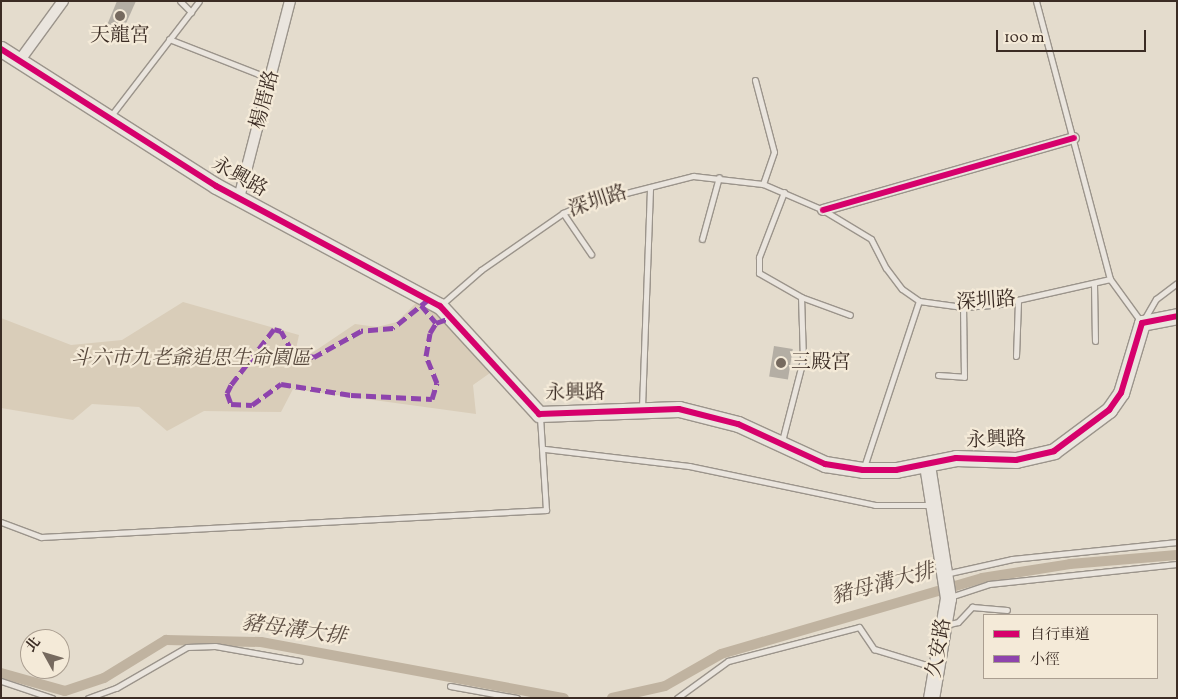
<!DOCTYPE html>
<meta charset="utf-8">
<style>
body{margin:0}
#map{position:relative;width:1178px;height:699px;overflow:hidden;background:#e4dccd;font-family:Vollkorn,"Noto Serif TC",serif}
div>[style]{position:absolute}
.green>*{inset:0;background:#d9cdb9}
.canal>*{height:10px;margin:-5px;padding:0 5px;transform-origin:5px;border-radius:5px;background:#c0b3a0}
.building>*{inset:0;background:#b4aea4;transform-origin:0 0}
.roads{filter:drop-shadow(1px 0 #9b948b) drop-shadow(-1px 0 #9b948b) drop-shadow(0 1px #9b948b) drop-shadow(0 -1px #9b948b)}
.lane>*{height:5px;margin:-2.5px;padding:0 2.5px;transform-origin:2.5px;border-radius:2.5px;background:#eae5de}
.street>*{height:10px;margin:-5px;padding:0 5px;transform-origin:5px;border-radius:5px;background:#eae5de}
.secondary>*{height:15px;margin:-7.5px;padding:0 7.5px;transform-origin:7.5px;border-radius:7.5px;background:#eae5de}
.quiet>*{height:5px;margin-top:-2.5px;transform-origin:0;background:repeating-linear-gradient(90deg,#8e44ad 0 10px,transparent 0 15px)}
.cycleway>*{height:6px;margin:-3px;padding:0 3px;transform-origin:3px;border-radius:3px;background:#d6006c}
.dots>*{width:14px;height:14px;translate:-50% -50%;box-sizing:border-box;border:2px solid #f4ead8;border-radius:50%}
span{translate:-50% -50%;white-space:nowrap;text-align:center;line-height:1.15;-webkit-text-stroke:4.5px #f4ead8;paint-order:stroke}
.poi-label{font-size:20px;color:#3b2c24}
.left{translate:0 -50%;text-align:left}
.street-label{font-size:20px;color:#3b2c24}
.park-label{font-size:20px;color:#594a3e;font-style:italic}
.water-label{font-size:21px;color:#5e4f44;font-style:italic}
.frame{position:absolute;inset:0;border:2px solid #3b2c24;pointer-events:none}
.legend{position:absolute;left:983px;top:614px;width:175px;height:65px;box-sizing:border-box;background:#f4ead8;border:1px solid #aa9e90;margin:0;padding:6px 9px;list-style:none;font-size:15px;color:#3b2c24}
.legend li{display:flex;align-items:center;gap:10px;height:25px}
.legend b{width:25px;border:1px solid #aa9e90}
.north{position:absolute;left:20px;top:629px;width:50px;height:50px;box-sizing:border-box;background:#f4ead8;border:1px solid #aa9e90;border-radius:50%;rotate:309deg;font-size:14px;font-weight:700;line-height:20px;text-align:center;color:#3b2c24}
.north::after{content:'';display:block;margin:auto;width:18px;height:22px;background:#766a5f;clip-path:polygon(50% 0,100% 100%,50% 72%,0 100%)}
.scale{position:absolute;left:996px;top:30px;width:150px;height:22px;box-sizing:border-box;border:2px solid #3b2c24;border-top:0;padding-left:6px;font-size:15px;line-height:18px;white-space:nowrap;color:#3b2c24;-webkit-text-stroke:4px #f4ead8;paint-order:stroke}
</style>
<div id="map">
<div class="green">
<div style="clip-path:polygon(422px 297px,490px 373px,473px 385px,476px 414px,293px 389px,281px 412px,204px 411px,167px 431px,139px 407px,92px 404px,73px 420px,1px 408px,1px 318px,71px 345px,122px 340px,183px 302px,299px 335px,296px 349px,309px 355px,355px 324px,377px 327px,397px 322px)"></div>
</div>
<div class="canal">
<div style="left:1px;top:673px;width:66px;rotate:15.7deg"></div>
<div style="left:65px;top:691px;width:41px;rotate:-18.4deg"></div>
<div style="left:104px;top:678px;width:73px;rotate:-31.5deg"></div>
<div style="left:166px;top:640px;width:95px;rotate:1.2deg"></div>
<div style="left:261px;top:642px;width:308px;rotate:10.5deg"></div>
<div style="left:612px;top:698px;width:54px;rotate:-12.8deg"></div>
<div style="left:665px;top:686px;width:64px;rotate:-29.7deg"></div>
<div style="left:721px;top:654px;width:272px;rotate:-16.2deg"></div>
<div style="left:982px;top:578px;width:89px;rotate:-9deg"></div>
<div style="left:1070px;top:564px;width:107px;rotate:-4.8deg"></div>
</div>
<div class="building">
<div style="clip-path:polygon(117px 1px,136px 1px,120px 37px,105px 30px)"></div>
<div style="left:774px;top:346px;width:19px;height:31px;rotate:9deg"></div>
</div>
<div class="roads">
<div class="lane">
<div style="left:180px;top:1px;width:16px;rotate:45deg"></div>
<div style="left:1036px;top:1px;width:288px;rotate:75.1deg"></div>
<div style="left:1110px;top:279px;width:54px;rotate:54deg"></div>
<div style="left:1142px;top:323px;width:28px;rotate:-60deg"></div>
<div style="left:1156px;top:299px;width:26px;rotate:-37deg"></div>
<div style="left:169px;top:39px;width:110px;rotate:21.4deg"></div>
<div style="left:755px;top:80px;width:74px;rotate:75.2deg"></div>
<div style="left:774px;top:152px;width:34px;rotate:109deg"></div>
<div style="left:110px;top:117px;width:146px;rotate:-52.5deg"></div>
<div style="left:784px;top:192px;width:70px;rotate:111deg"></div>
<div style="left:759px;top:257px;width:16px;rotate:90deg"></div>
<div style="left:759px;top:273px;width:48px;rotate:29.7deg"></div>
<div style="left:801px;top:297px;width:52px;rotate:20.2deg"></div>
<div style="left:563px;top:213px;width:50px;rotate:55.7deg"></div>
<div style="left:702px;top:239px;width:64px;rotate:-74.7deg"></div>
<div style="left:1094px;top:284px;width:57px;rotate:89deg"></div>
<div style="left:442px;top:304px;width:52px;rotate:-41.1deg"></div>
<div style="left:481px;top:270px;width:100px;rotate:-34.8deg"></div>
<div style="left:563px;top:213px;width:22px;rotate:-24deg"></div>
<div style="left:583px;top:204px;width:114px;rotate:-14.3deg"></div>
<div style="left:693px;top:176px;width:70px;rotate:6.5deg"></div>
<div style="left:763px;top:184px;width:65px;rotate:23.4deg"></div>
<div style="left:823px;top:210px;width:56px;rotate:31.1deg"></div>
<div style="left:871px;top:239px;width:33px;rotate:63deg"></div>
<div style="left:886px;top:268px;width:26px;rotate:53deg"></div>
<div style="left:902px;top:289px;width:21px;rotate:35deg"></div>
<div style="left:919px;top:301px;width:44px;rotate:7.8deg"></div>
<div style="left:963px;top:307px;width:32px;rotate:-4deg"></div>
<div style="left:995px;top:305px;width:118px;rotate:-12.7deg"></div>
<div style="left:1016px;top:356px;width:55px;rotate:-87.9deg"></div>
<div style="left:938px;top:375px;width:26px;rotate:4deg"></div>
<div style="left:964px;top:377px;width:70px;rotate:-90.8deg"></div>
<div style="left:642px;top:407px;width:220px;rotate:-87.9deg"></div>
<div style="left:782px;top:441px;width:84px;rotate:-75.5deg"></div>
<div style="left:803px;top:360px;width:63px;rotate:-91.8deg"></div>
<div style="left:545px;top:449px;width:145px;rotate:6.7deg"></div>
<div style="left:689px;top:466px;width:190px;rotate:11.8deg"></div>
<div style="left:875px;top:505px;width:57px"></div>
<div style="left:864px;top:467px;width:175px;rotate:-71.7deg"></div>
<div style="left:1px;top:522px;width:43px;rotate:20.6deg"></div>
<div style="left:41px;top:537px;width:506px;rotate:-3.06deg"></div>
<div style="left:546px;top:510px;width:93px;rotate:-93.7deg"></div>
<div style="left:945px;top:574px;width:69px;rotate:-12.6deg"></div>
<div style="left:1012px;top:559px;width:166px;rotate:-5.9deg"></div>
<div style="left:950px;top:597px;width:41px;rotate:-18.4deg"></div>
<div style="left:989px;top:584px;width:189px;rotate:-6.1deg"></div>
<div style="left:945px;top:625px;width:13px;rotate:-13deg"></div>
<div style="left:958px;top:622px;width:21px;rotate:-47deg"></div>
<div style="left:972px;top:607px;width:35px;rotate:5deg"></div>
<div style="left:1px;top:681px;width:54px;rotate:18.4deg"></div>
<div style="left:450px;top:686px;width:68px;rotate:10.2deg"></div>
<div style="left:88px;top:698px;width:30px;rotate:-20deg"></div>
<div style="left:116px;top:688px;width:82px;rotate:-30deg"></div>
<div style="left:187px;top:647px;width:28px;rotate:-2deg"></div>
<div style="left:215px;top:646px;width:86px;rotate:10deg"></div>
<div style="left:677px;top:698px;width:63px;rotate:-36deg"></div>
<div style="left:728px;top:661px;width:135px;rotate:-14.5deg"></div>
<div style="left:859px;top:627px;width:27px;rotate:56deg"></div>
<div style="left:874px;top:649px;width:62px;rotate:17deg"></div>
</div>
<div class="street">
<div style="left:20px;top:60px;width:73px;rotate:-53.9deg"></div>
<div style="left:239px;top:198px;width:203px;rotate:-75.5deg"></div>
<div style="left:823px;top:210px;width:261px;rotate:-16deg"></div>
</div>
<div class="secondary">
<div style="left:1px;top:49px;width:255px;rotate:32.5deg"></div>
<div style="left:216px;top:186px;width:254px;rotate:28.2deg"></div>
<div style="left:440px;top:306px;width:147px;rotate:47.5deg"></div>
<div style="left:539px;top:414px;width:140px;rotate:-2deg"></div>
<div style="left:679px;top:409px;width:61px;rotate:14.3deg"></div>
<div style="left:738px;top:424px;width:96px;rotate:24.7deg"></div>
<div style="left:825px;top:464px;width:38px;rotate:9deg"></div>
<div style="left:863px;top:470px;width:33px"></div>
<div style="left:896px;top:470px;width:61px;rotate:-11.3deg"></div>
<div style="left:956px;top:458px;width:60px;rotate:1.9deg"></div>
<div style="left:1016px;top:460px;width:39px;rotate:-13deg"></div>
<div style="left:1054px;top:451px;width:69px;rotate:-36.7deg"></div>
<div style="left:1109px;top:410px;width:21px;rotate:-55deg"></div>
<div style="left:1121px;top:393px;width:73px;rotate:-73.3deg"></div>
<div style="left:1142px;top:323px;width:36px;rotate:-11deg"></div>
<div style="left:927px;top:465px;width:135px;rotate:81deg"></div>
<div style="left:948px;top:598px;width:101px;rotate:99.6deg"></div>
</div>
</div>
<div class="quiet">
<div style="left:429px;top:299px;width:46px;rotate:141.1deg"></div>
<div style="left:393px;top:328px;width:32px;rotate:175deg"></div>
<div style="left:361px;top:331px;width:54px;rotate:151deg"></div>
<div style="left:314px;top:357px;width:23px;rotate:-165deg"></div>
<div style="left:292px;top:351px;width:23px;rotate:-119deg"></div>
<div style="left:281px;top:331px;width:7px;rotate:-164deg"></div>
<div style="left:274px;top:329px;width:71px;rotate:127.5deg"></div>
<div style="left:231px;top:385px;width:9px;rotate:117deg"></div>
<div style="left:227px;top:393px;width:12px;rotate:70deg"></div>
<div style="left:231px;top:404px;width:21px;rotate:3deg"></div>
<div style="left:252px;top:405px;width:36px;rotate:-36deg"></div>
<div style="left:281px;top:384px;width:71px;rotate:8.9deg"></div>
<div style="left:351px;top:395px;width:81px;rotate:2.8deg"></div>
<div style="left:432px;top:399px;width:17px;rotate:-73deg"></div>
<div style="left:437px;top:383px;width:29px;rotate:-112deg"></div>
<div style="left:426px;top:356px;width:23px;rotate:-80deg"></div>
<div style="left:430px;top:333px;width:12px;rotate:-59deg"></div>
<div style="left:436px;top:323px;width:15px;rotate:-20deg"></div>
<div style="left:421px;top:305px;width:23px;rotate:50deg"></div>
</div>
<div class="cycleway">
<div style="left:1px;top:49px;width:255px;rotate:32.5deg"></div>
<div style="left:216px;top:186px;width:254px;rotate:28.2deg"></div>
<div style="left:440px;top:306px;width:147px;rotate:47.5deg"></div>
<div style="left:539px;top:414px;width:140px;rotate:-2deg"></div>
<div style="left:679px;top:409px;width:61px;rotate:14.3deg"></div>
<div style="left:738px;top:424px;width:96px;rotate:24.7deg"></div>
<div style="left:825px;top:464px;width:38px;rotate:9deg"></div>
<div style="left:863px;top:470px;width:33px"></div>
<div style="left:896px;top:470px;width:61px;rotate:-11.3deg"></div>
<div style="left:956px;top:458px;width:60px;rotate:1.9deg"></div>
<div style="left:1016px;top:460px;width:39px;rotate:-13deg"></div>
<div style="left:1054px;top:451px;width:69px;rotate:-36.7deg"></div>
<div style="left:1109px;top:410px;width:21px;rotate:-55deg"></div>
<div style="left:1121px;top:393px;width:73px;rotate:-73.3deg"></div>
<div style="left:1142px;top:323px;width:36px;rotate:-11deg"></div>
<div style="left:823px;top:210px;width:261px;rotate:-16deg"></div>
</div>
<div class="dots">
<div style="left:120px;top:16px;background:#766a5f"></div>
<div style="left:781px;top:363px;background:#766a5f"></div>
</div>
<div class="poi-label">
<span style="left:120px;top:36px">天龍宮</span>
<span class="left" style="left:791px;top:363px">三殿宮</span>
</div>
<div class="street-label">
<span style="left:266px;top:100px;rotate:-75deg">楊厝路</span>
<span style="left:239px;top:178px;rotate:29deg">永興路</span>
<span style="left:598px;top:202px;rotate:-18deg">深圳路</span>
<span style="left:986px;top:302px;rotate:-4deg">深圳路</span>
<span style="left:575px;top:394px;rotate:-1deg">永興路</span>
<span style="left:996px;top:441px;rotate:-2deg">永興路</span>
<span style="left:940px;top:648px;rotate:-80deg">久安路</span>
</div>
<div class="park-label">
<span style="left:191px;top:359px">斗六市九老爺追思生命園區</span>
</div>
<div class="water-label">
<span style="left:883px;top:585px;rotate:-15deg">豬母溝大排</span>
<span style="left:294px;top:631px;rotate:8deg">豬母溝大排</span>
</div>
<div class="frame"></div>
<ul class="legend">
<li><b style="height:6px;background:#d6006c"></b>自行車道</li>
<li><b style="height:6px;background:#8e44ad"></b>小徑</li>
</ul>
<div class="north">北</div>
<div class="scale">100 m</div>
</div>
